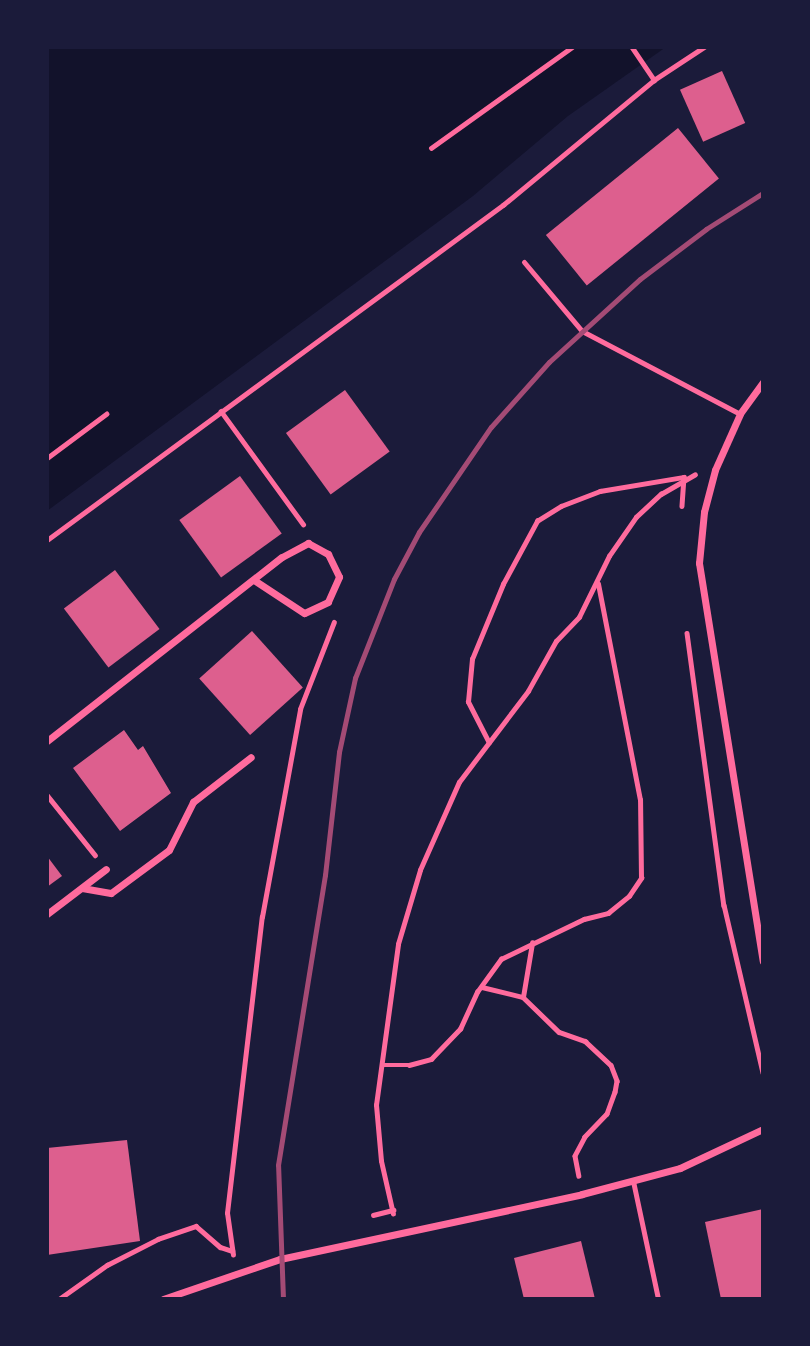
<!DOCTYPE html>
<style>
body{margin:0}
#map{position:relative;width:810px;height:1346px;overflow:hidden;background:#1b1b3a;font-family:"Sofia Sans Condensed",sans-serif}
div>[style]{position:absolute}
.water>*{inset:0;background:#12122b}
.building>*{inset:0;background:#dd5f8e;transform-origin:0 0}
.path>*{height:4.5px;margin:-2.25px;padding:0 2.25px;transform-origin:2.25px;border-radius:2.25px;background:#ff6b9d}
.service>*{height:5px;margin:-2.5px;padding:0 2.5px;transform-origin:2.5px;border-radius:2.5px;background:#ff6b9d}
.minor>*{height:7px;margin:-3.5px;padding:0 3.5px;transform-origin:3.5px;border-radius:3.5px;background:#ff6b9d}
.rail>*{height:5px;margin:-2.5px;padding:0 2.5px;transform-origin:2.5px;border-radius:2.5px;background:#a44b75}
span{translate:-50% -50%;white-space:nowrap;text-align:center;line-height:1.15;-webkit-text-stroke:7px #1b1b3a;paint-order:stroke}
.frame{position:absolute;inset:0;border:49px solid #1b1b3a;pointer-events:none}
</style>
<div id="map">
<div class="water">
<div style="clip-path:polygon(47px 47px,666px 47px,568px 116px,473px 196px,47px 511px)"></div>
</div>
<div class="building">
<div style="left:722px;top:71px;width:57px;height:46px;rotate:66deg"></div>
<div style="left:678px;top:128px;width:65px;height:170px;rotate:51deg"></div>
<div style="left:345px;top:390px;width:76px;height:73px;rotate:54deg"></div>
<div style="left:240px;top:476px;width:71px;height:75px;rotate:54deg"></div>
<div style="left:115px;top:570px;width:74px;height:64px;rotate:53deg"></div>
<div style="left:252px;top:631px;width:76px;height:71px;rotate:48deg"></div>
<div style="clip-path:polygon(124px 730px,138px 750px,143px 746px,171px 793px,120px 831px,73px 768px)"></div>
<div style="clip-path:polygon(47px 856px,62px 876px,47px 887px)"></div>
<div style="clip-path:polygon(127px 1140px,140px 1241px,47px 1255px,47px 1148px)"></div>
<div style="clip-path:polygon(763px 1209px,763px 1299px,721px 1299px,705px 1222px)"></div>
<div style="clip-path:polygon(581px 1241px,595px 1299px,524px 1299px,514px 1258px)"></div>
</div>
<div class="path">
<div style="left:632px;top:47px;width:40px;rotate:56deg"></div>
<div style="left:431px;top:148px;width:173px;rotate:-35.6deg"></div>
<div style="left:221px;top:411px;width:140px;rotate:54deg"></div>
<div style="left:47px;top:458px;width:74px;rotate:-36.7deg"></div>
<div style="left:47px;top:540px;width:566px;rotate:-36.3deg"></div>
<div style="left:503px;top:205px;width:196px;rotate:-39.6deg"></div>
<div style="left:654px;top:80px;width:60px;rotate:-33.4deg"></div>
<div style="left:687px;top:633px;width:275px;rotate:82.3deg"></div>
<div style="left:724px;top:905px;width:172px;rotate:76.9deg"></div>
<div style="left:489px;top:743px;width:46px;rotate:-117.1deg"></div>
<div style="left:468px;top:702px;width:43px;rotate:-84.7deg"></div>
<div style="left:472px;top:659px;width:81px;rotate:-67.5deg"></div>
<div style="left:503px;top:584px;width:72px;rotate:-61.6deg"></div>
<div style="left:537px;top:521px;width:28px;rotate:-32deg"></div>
<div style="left:561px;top:506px;width:42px;rotate:-21deg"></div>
<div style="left:600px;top:491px;width:85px;rotate:-9.5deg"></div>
<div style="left:684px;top:477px;width:29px;rotate:94deg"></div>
<div style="left:47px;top:795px;width:77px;rotate:51.3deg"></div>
<div style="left:482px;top:987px;width:42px;rotate:13.7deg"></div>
<div style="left:523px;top:997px;width:50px;rotate:44.2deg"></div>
<div style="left:559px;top:1032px;width:28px;rotate:19deg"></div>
<div style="left:585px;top:1041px;width:35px;rotate:43deg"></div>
<div style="left:611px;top:1065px;width:17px;rotate:69deg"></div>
<div style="left:617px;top:1081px;width:11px;rotate:100deg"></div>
<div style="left:615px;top:1092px;width:23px;rotate:110deg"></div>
<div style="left:607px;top:1114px;width:32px;rotate:134deg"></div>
<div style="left:585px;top:1137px;width:21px;rotate:118deg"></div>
<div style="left:575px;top:1156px;width:20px;rotate:79deg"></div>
<div style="left:523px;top:997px;width:55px;rotate:-80.5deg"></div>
<div style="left:382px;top:1065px;width:27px"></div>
<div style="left:409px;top:1065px;width:23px;rotate:-15deg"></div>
<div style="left:431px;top:1059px;width:42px;rotate:-46deg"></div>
<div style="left:460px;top:1029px;width:41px;rotate:-65.3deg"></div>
<div style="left:477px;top:992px;width:41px;rotate:-54deg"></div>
<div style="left:501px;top:959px;width:92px;rotate:-25.7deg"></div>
<div style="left:584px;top:919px;width:25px;rotate:-14deg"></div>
<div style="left:608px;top:913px;width:27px;rotate:-39deg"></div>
<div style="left:629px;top:896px;width:22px;rotate:-56deg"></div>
<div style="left:641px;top:878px;width:78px;rotate:-90.7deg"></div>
<div style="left:640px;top:800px;width:220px;rotate:-101deg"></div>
<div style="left:393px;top:1214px;width:54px;rotate:-102.8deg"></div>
<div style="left:381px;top:1161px;width:56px;rotate:-95.1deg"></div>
<div style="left:376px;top:1105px;width:162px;rotate:-82.2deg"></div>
<div style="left:398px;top:944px;width:77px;rotate:-73.4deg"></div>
<div style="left:420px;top:870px;width:96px;rotate:-66.1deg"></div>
<div style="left:459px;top:782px;width:114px;rotate:-52.8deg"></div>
<div style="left:528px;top:691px;width:57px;rotate:-60.8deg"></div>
<div style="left:556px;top:641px;width:33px;rotate:-46deg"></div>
<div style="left:579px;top:617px;width:68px;rotate:-63.8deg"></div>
<div style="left:609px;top:556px;width:47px;rotate:-55.3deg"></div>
<div style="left:636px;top:517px;width:34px;rotate:-43deg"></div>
<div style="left:661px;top:494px;width:39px;rotate:-30deg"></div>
<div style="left:373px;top:1215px;width:21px;rotate:-14deg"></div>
<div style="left:233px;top:1255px;width:42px;rotate:-98.1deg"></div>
<div style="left:227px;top:1213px;width:298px;rotate:-83.3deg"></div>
<div style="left:262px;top:917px;width:211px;rotate:-79.6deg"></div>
<div style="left:300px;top:709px;width:93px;rotate:-68.7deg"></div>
<div style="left:59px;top:1299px;width:59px;rotate:-35.3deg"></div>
<div style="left:107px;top:1265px;width:57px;rotate:-27deg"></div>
<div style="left:158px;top:1239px;width:40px;rotate:-18.9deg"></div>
<div style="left:196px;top:1226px;width:32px;rotate:41deg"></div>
<div style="left:220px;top:1247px;width:13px;rotate:18deg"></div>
</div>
<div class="service">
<div style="left:524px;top:262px;width:90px;rotate:50deg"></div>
<div style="left:582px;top:331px;width:178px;rotate:27.7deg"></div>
<div style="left:633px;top:1181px;width:121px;rotate:78deg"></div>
</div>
<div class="minor">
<div style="left:763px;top:382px;width:39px;rotate:126deg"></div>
<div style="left:740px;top:414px;width:61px;rotate:114.1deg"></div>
<div style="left:715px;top:470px;width:43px;rotate:104.7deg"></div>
<div style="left:704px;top:512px;width:51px;rotate:95.6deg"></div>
<div style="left:699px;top:563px;width:403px;rotate:80.9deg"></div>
<div style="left:47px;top:741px;width:298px;rotate:-38.1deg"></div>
<div style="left:282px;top:557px;width:30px;rotate:-28deg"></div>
<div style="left:308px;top:543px;width:23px;rotate:29deg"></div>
<div style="left:328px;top:554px;width:25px;rotate:64deg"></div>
<div style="left:339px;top:577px;width:27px;rotate:114deg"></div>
<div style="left:328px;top:602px;width:26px;rotate:155deg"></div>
<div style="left:304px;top:613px;width:60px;rotate:-146.6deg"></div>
<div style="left:82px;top:888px;width:29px;rotate:10deg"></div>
<div style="left:111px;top:893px;width:72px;rotate:-36.6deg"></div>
<div style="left:169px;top:850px;width:54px;rotate:-63.4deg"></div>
<div style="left:193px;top:802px;width:73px;rotate:-37.8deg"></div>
<div style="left:47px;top:914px;width:74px;rotate:-37.3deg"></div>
<div style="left:163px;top:1299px;width:124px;rotate:-18.9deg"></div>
<div style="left:280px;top:1259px;width:309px;rotate:-12.1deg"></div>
<div style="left:582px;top:1194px;width:101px;rotate:-14.9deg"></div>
<div style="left:680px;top:1168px;width:92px;rotate:-25.2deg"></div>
</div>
<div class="rail">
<div style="left:283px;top:1299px;width:134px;rotate:-92.1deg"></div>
<div style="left:278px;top:1165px;width:294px;rotate:-80.8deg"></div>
<div style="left:325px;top:875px;width:124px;rotate:-83.5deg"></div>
<div style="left:339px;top:752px;width:76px;rotate:-77.8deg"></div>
<div style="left:355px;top:678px;width:106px;rotate:-68.5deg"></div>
<div style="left:394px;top:579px;width:53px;rotate:-62deg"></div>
<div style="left:419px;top:532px;width:127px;rotate:-55.6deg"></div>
<div style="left:491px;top:427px;width:87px;rotate:-48.3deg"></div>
<div style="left:549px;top:362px;width:123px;rotate:-42.4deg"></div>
<div style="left:640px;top:279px;width:83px;rotate:-37.1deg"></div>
<div style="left:706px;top:229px;width:67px;rotate:-32.3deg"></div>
</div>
<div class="frame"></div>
</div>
